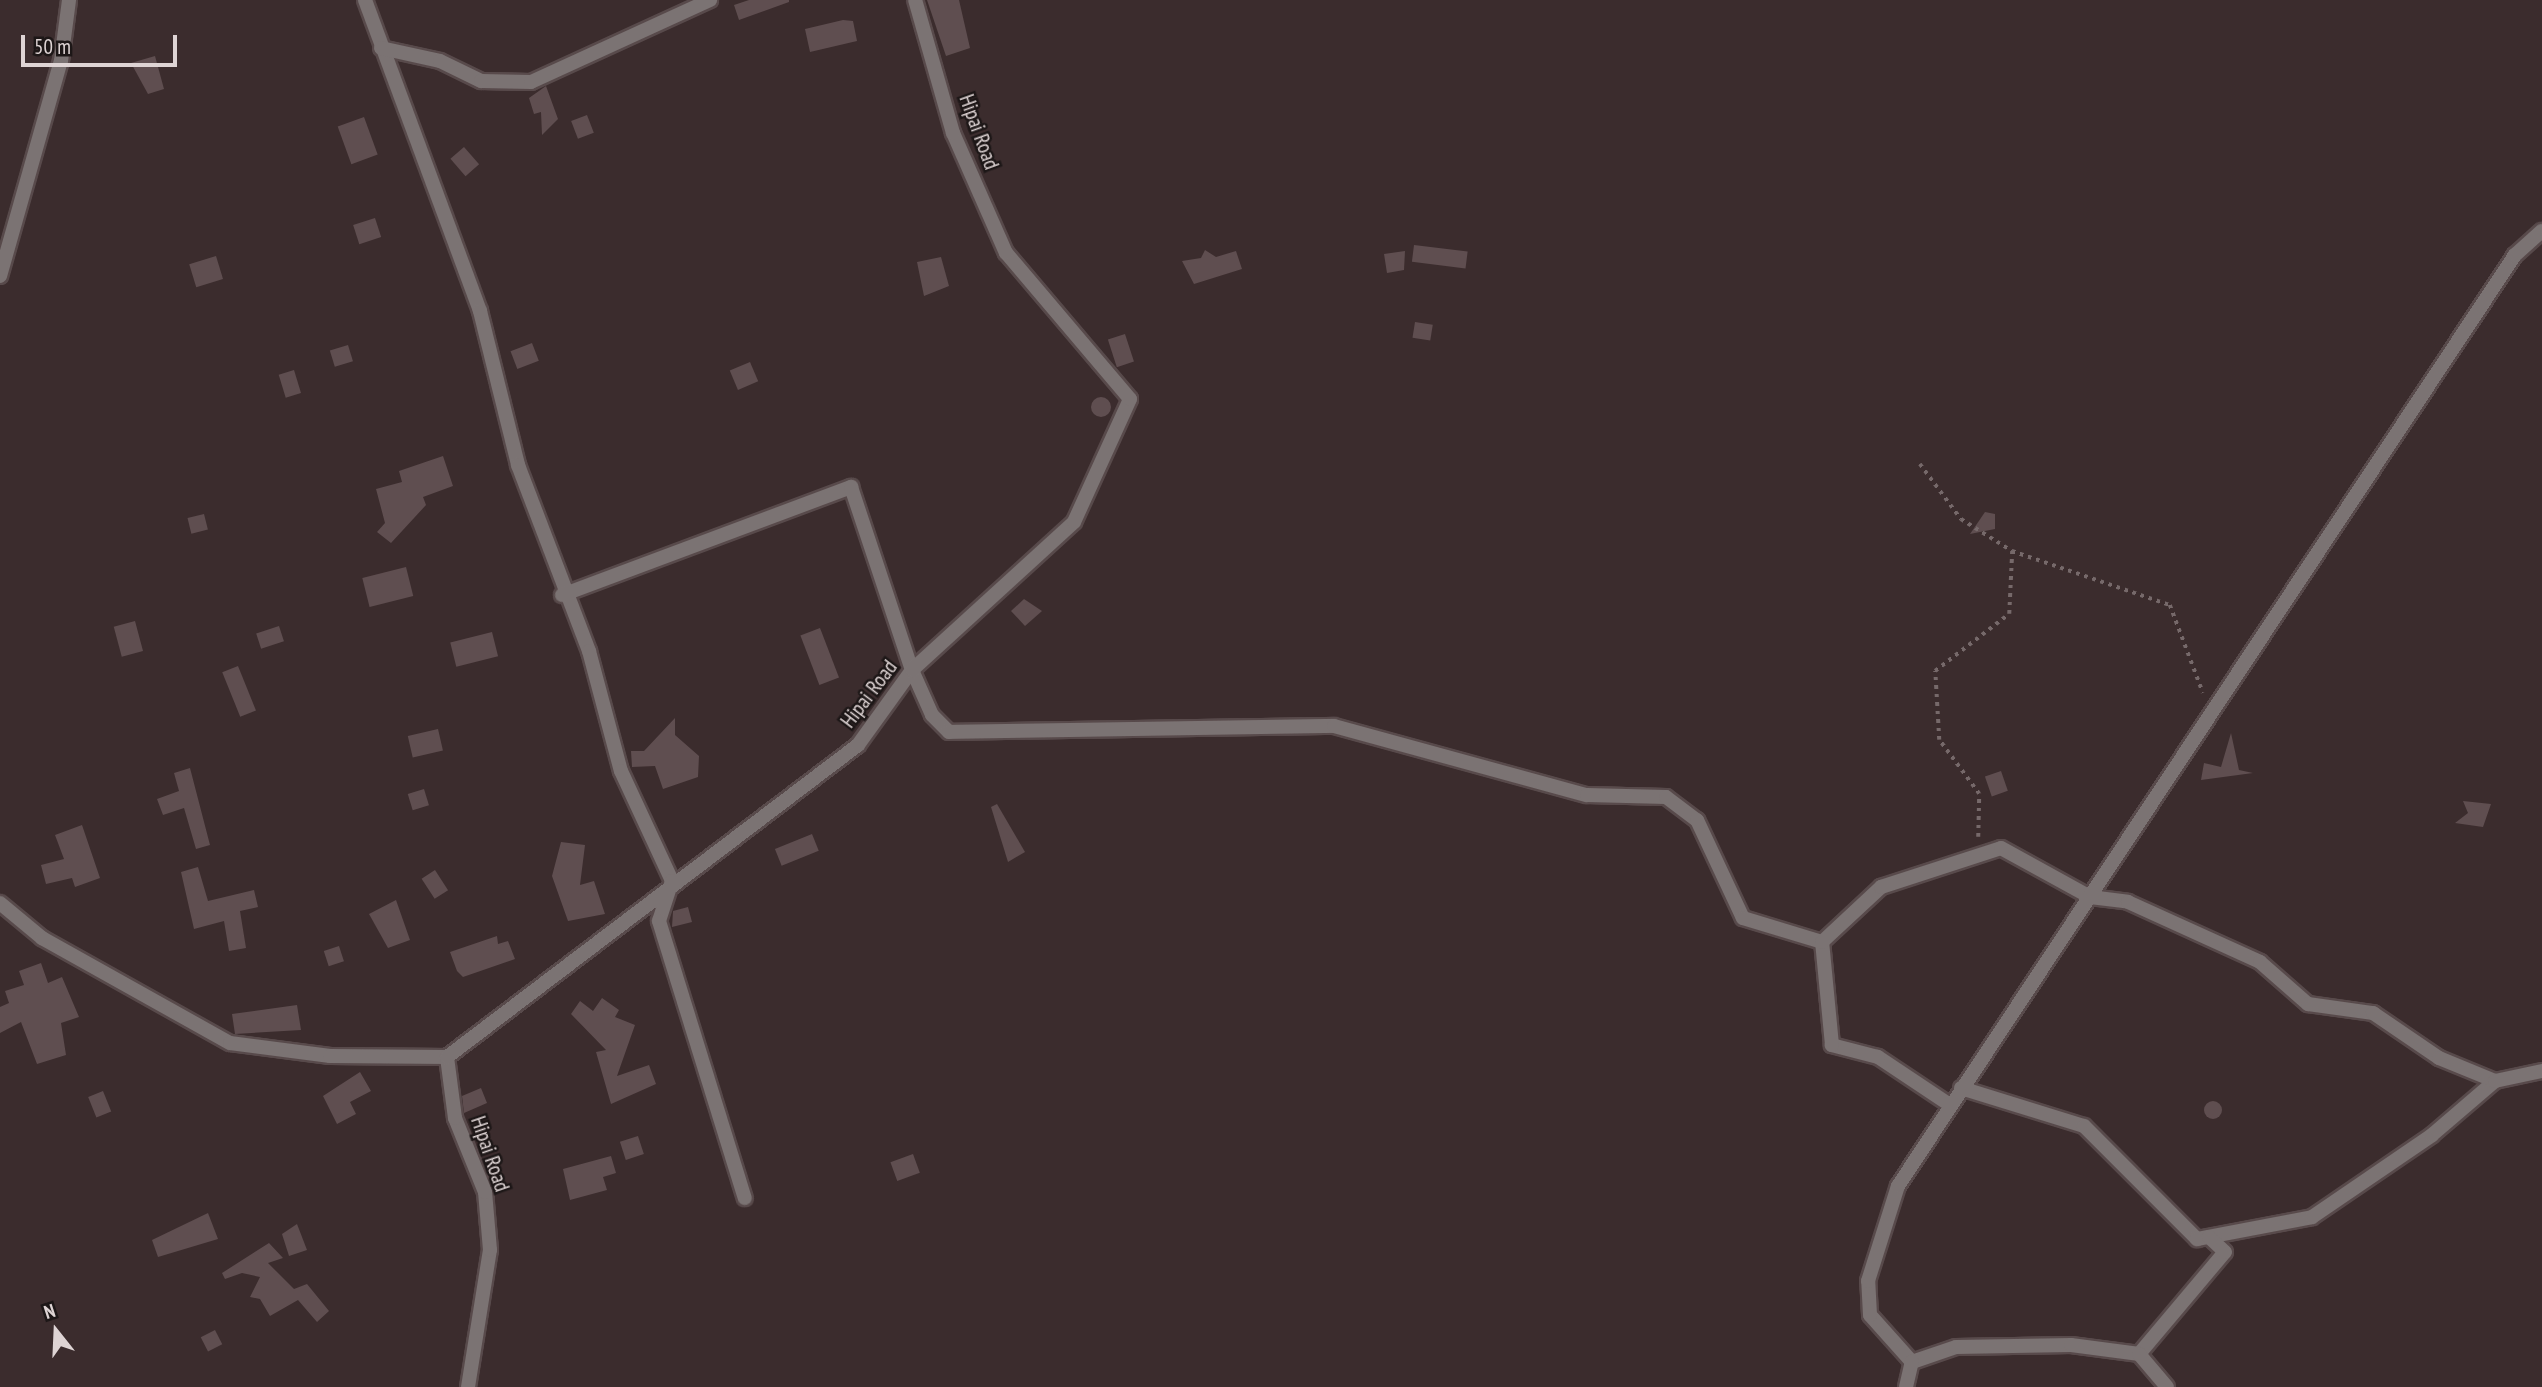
<!DOCTYPE html>
<style>
body{margin:0}
#map{position:relative;width:2542px;height:1387px;overflow:hidden;background:#3b2c2d;font-family:"PT Sans Narrow",sans-serif}
div>[style]{position:absolute}
.building>*{inset:0;background:#5f4e50;transform-origin:0 0}
.round{border-radius:50%}
.path>*{height:3.5px;margin-top:-1.75px;transform-origin:0;background:repeating-linear-gradient(90deg,#76696a 0 3.5px,transparent 0 8.5px)}
.roads{filter:drop-shadow(2px 0 #584a4b) drop-shadow(-2px 0 #584a4b) drop-shadow(0 2px #584a4b) drop-shadow(0 -2px #584a4b)}
.minor>*{height:14px;margin:-7px;padding:0 7px;transform-origin:7px;border-radius:7px;background:#7b7373}
span{translate:-50% -50%;white-space:nowrap;text-align:center;line-height:1.15;-webkit-text-stroke:5px #1d1717;paint-order:stroke}
.street-label{font-size:21px;color:#ded4d4}
.north{position:absolute;left:21px;top:1296px;width:70px;height:70px;-webkit-text-stroke:5px #1d1717;paint-order:stroke;rotate:342deg;font-size:19px;font-weight:700;line-height:28px;text-align:center;color:#ded4d4}
.north::after{content:'';display:block;margin:auto;width:24px;height:32px;background:#ded4d4;clip-path:polygon(50% 0,100% 100%,50% 72%,0 100%)}
.scale{position:absolute;left:21px;top:35px;width:156px;height:32px;box-sizing:border-box;border:4px solid #ded4d4;border-top:0;padding-left:9px;font-size:21px;line-height:24px;white-space:nowrap;color:#ded4d4;-webkit-text-stroke:5px #1d1717;paint-order:stroke}
</style>
<div id="map">
<div class="building">
<div style="clip-path:polygon(749px 0,789px 0,789px 2px,739px 20px,734px 5px)"></div>
<div style="clip-path:polygon(927px 0,959px 0,970px 48px,946px 56px)"></div>
<div style="clip-path:polygon(843px 20px,853px 21px,857px 41px,810px 52px,805px 29px)"></div>
<div style="clip-path:polygon(155px 56px,164px 89px,148px 94px,131px 63px)"></div>
<div style="clip-path:polygon(546px 86px,558px 119px,542px 135px,541px 112px,534px 114px,529px 98px)"></div>
<div style="left:587px;top:115px;width:19px;height:17px;rotate:69deg"></div>
<div style="left:364px;top:117px;width:40px;height:28px;rotate:70deg"></div>
<div style="left:464px;top:147px;width:23px;height:18px;rotate:49deg"></div>
<div style="left:375px;top:218px;width:20px;height:23px;rotate:72deg"></div>
<div style="left:1414px;top:245px;width:54px;height:17px;rotate:7deg"></div>
<div style="clip-path:polygon(1205px 250px,1216px 257px,1236px 251px,1242px 269px,1194px 284px,1182px 261px,1201px 258px)"></div>
<div style="clip-path:polygon(1405px 251px,1404px 270px,1387px 273px,1384px 254px)"></div>
<div style="left:216px;top:256px;width:24px;height:28px;rotate:73deg"></div>
<div style="clip-path:polygon(941px 257px,949px 286px,924px 296px,917px 262px)"></div>
<div style="left:1415px;top:322px;width:18px;height:16px;rotate:9deg"></div>
<div style="left:1125px;top:334px;width:29px;height:18px;rotate:72deg"></div>
<div style="left:532px;top:343px;width:19px;height:23px;rotate:69deg"></div>
<div style="left:348px;top:345px;width:17px;height:19px;rotate:73deg"></div>
<div style="left:750px;top:362px;width:21px;height:22px;rotate:67deg"></div>
<div style="left:294px;top:370px;width:24px;height:16px;rotate:73deg"></div>
<div class="round" style="left:1091px;top:397px;width:20px;height:20px"></div>
<div style="clip-path:polygon(443px 456px,453px 486px,423px 497px,426px 505px,391px 543px,377px 532px,385px 523px,376px 489px,402px 482px,399px 471px)"></div>
<div style="clip-path:polygon(1985px 512px,1995px 514px,1995px 529px,1970px 534px)"></div>
<div style="left:204px;top:514px;width:16px;height:17px;rotate:76deg"></div>
<div style="left:406px;top:567px;width:30px;height:45px;rotate:76deg"></div>
<div style="clip-path:polygon(1024px 599px,1042px 611px,1025px 626px,1011px 611px)"></div>
<div style="left:135px;top:621px;width:31px;height:22px;rotate:75deg"></div>
<div style="left:279px;top:626px;width:16px;height:24px;rotate:72deg"></div>
<div style="left:820px;top:628px;width:53px;height:21px;rotate:69deg"></div>
<div style="left:492px;top:632px;width:25px;height:43px;rotate:76deg"></div>
<div style="left:238px;top:666px;width:48px;height:17px;rotate:68deg"></div>
<div style="clip-path:polygon(675px 718px,675px 735px,699px 756px,698px 777px,663px 789px,655px 766px,632px 767px,631px 751px,644px 751px)"></div>
<div style="left:438px;top:729px;width:22px;height:31px;rotate:77deg"></div>
<div style="clip-path:polygon(2231px 733px,2239px 770px,2253px 773px,2201px 780px,2204px 763px,2221px 767px)"></div>
<div style="clip-path:polygon(190px 768px,210px 845px,196px 849px,184px 808px,163px 815px,157px 799px,179px 791px,174px 773px)"></div>
<div style="left:2001px;top:771px;width:21px;height:17px;rotate:71deg"></div>
<div style="left:424px;top:789px;width:17px;height:17px;rotate:73deg"></div>
<div style="clip-path:polygon(2463px 801px,2491px 804px,2483px 827px,2455px 823px,2468px 813px)"></div>
<div style="clip-path:polygon(997px 804px,1025px 852px,1008px 862px,991px 807px)"></div>
<div style="clip-path:polygon(82px 825px,100px 878px,75px 887px,72px 878px,46px 884px,41px 865px,64px 859px,55px 835px)"></div>
<div style="left:812px;top:834px;width:18px;height:40px;rotate:68deg"></div>
<div style="clip-path:polygon(561px 842px,585px 845px,580px 885px,594px 881px,605px 914px,568px 921px,552px 876px)"></div>
<div style="clip-path:polygon(198px 867px,208px 901px,254px 890px,258px 907px,240px 911px,246px 948px,229px 951px,224px 921px,194px 929px,181px 872px)"></div>
<div style="left:435px;top:870px;width:24px;height:16px;rotate:57deg"></div>
<div style="clip-path:polygon(396px 900px,410px 940px,388px 948px,369px 914px)"></div>
<div style="clip-path:polygon(688px 907px,692px 922px,672px 927px,673px 911px)"></div>
<div style="clip-path:polygon(497px 936px,498px 944px,508px 941px,515px 959px,463px 977px,457px 971px,450px 952px)"></div>
<div style="left:339px;top:946px;width:16px;height:16px;rotate:72deg"></div>
<div style="clip-path:polygon(41px 963px,48px 983px,62px 977px,79px 1017px,61px 1023px,66px 1055px,37px 1064px,21px 1022px,0 1033px,0 1007px,9px 1003px,5px 991px,24px 985px,19px 971px)"></div>
<div style="clip-path:polygon(602px 998px,619px 1010px,615px 1017px,635px 1025px,617px 1076px,649px 1065px,656px 1084px,611px 1104px,596px 1052px,606px 1050px,571px 1014px,580px 1001px,593px 1011px)"></div>
<div style="clip-path:polygon(297px 1005px,301px 1030px,235px 1034px,232px 1014px)"></div>
<div style="clip-path:polygon(360px 1072px,371px 1091px,350px 1102px,356px 1114px,337px 1124px,323px 1096px)"></div>
<div style="clip-path:polygon(481px 1088px,487px 1103px,464px 1113px,462px 1096px)"></div>
<div style="left:103px;top:1091px;width:22px;height:16px;rotate:68deg"></div>
<div class="round" style="left:2204px;top:1101px;width:18px;height:18px"></div>
<div style="left:638px;top:1136px;width:19px;height:19px;rotate:72deg"></div>
<div style="left:913px;top:1154px;width:20px;height:24px;rotate:70deg"></div>
<div style="clip-path:polygon(611px 1156px,616px 1173px,603px 1177px,607px 1190px,570px 1200px,563px 1169px)"></div>
<div style="clip-path:polygon(208px 1213px,218px 1239px,158px 1257px,152px 1240px)"></div>
<div style="clip-path:polygon(297px 1224px,307px 1250px,289px 1256px,282px 1234px)"></div>
<div style="clip-path:polygon(269px 1243px,283px 1258px,268px 1263px,294px 1289px,307px 1284px,329px 1311px,317px 1322px,298px 1300px,270px 1316px,260px 1299px,250px 1297px,260px 1277px,242px 1273px,225px 1279px,222px 1273px)"></div>
<div style="left:215px;top:1330px;width:16px;height:16px;rotate:63deg"></div>
</div>
<div class="path">
<div style="left:1920px;top:464px;width:69px;rotate:53.3deg"></div>
<div style="left:1961px;top:519px;width:60px;rotate:32.1deg"></div>
<div style="left:1978px;top:837px;width:43px;rotate:-88.7deg"></div>
<div style="left:1979px;top:794px;width:67px;rotate:-126.5deg"></div>
<div style="left:1939px;top:740px;width:69px;rotate:-93.3deg"></div>
<div style="left:1935px;top:671px;width:93px;rotate:-37.6deg"></div>
<div style="left:2009px;top:614px;width:63px;rotate:-87.3deg"></div>
<div style="left:2012px;top:551px;width:167px;rotate:18.9deg"></div>
<div style="left:2170px;top:605px;width:94px;rotate:69.4deg"></div>
</div>
<div class="roads">
<div class="minor">
<div style="left:365px;top:0;width:332px;rotate:69.7deg"></div>
<div style="left:480px;top:311px;width:159px;rotate:76.1deg"></div>
<div style="left:518px;top:465px;width:199px;rotate:69.1deg"></div>
<div style="left:589px;top:651px;width:124px;rotate:75.1deg"></div>
<div style="left:621px;top:771px;width:121px;rotate:65.1deg"></div>
<div style="left:672px;top:881px;width:42px;rotate:108deg"></div>
<div style="left:659px;top:921px;width:290px;rotate:72.8deg"></div>
<div style="left:381px;top:48px;width:60px;rotate:12.4deg"></div>
<div style="left:440px;top:61px;width:46px;rotate:26deg"></div>
<div style="left:481px;top:81px;width:50px;rotate:1.1deg"></div>
<div style="left:531px;top:82px;width:197px;rotate:-24.6deg"></div>
<div style="left:0;top:276px;width:223px;rotate:-74.2deg"></div>
<div style="left:61px;top:61px;width:62px;rotate:-82.5deg"></div>
<div style="left:562px;top:595px;width:309px;rotate:-20.5deg"></div>
<div style="left:851px;top:487px;width:193px;rotate:71.6deg"></div>
<div style="left:912px;top:670px;width:49px;rotate:66deg"></div>
<div style="left:932px;top:715px;width:24px;rotate:45deg"></div>
<div style="left:949px;top:732px;width:385px;rotate:-0.9deg"></div>
<div style="left:1334px;top:726px;width:262px;rotate:15.3deg"></div>
<div style="left:1587px;top:795px;width:79px;rotate:1.5deg"></div>
<div style="left:1666px;top:797px;width:39px;rotate:37deg"></div>
<div style="left:1697px;top:820px;width:108px;rotate:64.9deg"></div>
<div style="left:1743px;top:918px;width:83px;rotate:16.9deg"></div>
<div style="left:0;top:903px;width:55px;rotate:39.8deg"></div>
<div style="left:42px;top:938px;width:215px;rotate:29.2deg"></div>
<div style="left:230px;top:1043px;width:101px;rotate:7.4deg"></div>
<div style="left:330px;top:1056px;width:117px;rotate:0.5deg"></div>
<div style="left:1961px;top:1088px;width:129px;rotate:17.2deg"></div>
<div style="left:2084px;top:1126px;width:160px;rotate:45deg"></div>
<div style="left:2197px;top:1239px;width:117px;rotate:-10.8deg"></div>
<div style="left:2312px;top:1217px;width:145px;rotate:-34.3deg"></div>
<div style="left:2432px;top:1135px;width:83px;rotate:-40.6deg"></div>
<div style="left:1950px;top:1105px;width:87px;rotate:-146.3deg"></div>
<div style="left:1878px;top:1057px;width:48px;rotate:-165.4deg"></div>
<div style="left:1832px;top:1045px;width:103px;rotate:-95.5deg"></div>
<div style="left:1822px;top:942px;width:81px;rotate:-43deg"></div>
<div style="left:1881px;top:887px;width:126px;rotate:-18deg"></div>
<div style="left:2001px;top:848px;width:102px;rotate:28.8deg"></div>
<div style="left:2090px;top:897px;width:38px;rotate:7deg"></div>
<div style="left:2128px;top:902px;width:145px;rotate:24.4deg"></div>
<div style="left:2260px;top:962px;width:64px;rotate:41.2deg"></div>
<div style="left:2308px;top:1004px;width:66px;rotate:7.9deg"></div>
<div style="left:2373px;top:1013px;width:80px;rotate:34.3deg"></div>
<div style="left:2439px;top:1058px;width:61px;rotate:22.3deg"></div>
<div style="left:2495px;top:1081px;width:48px;rotate:-12deg"></div>
<div style="left:2139px;top:1354px;width:133px;rotate:-49.9deg"></div>
<div style="left:2225px;top:1252px;width:22px;rotate:-137deg"></div>
<div style="left:1912px;top:1362px;width:63px;rotate:-131.8deg"></div>
<div style="left:1870px;top:1315px;width:34px;rotate:-93deg"></div>
<div style="left:1868px;top:1281px;width:100px;rotate:-72.5deg"></div>
<div style="left:1898px;top:1186px;width:1117px;rotate:-56.47deg"></div>
<div style="left:2515px;top:255px;width:36px;rotate:-42deg"></div>
<div style="left:1912px;top:1362px;width:46px;rotate:-18.8deg"></div>
<div style="left:1956px;top:1347px;width:115px;rotate:-1deg"></div>
<div style="left:2071px;top:1345px;width:69px;rotate:7.5deg"></div>
<div style="left:2139px;top:1354px;width:43px;rotate:49.7deg"></div>
<div style="left:468px;top:1387px;width:139px;rotate:-80.9deg"></div>
<div style="left:490px;top:1250px;width:58px;rotate:-94.9deg"></div>
<div style="left:485px;top:1192px;width:80px;rotate:-112.1deg"></div>
<div style="left:455px;top:1118px;width:62px;rotate:-97.5deg"></div>
<div style="left:447px;top:1057px;width:516px;rotate:-37.2deg"></div>
<div style="left:858px;top:745px;width:92px;rotate:-54.2deg"></div>
<div style="left:912px;top:670px;width:219px;rotate:-42.4deg"></div>
<div style="left:1074px;top:522px;width:135px;rotate:-65.5deg"></div>
<div style="left:1130px;top:399px;width:192px;rotate:-130.3deg"></div>
<div style="left:1006px;top:253px;width:131px;rotate:-113.8deg"></div>
<div style="left:953px;top:133px;width:138px;rotate:-105.9deg"></div>
<div style="left:1906px;top:1387px;width:26px;rotate:-77deg"></div>
</div>
</div>
<div class="street-label">
<span style="left:979px;top:132px;rotate:70deg">Hipai Road</span>
<span style="left:869px;top:694px;rotate:-53deg">Hipai Road</span>
<span style="left:490px;top:1154px;rotate:71deg">Hipai Road</span>
</div>
<div class="north">N</div>
<div class="scale">50 m</div>
</div>
